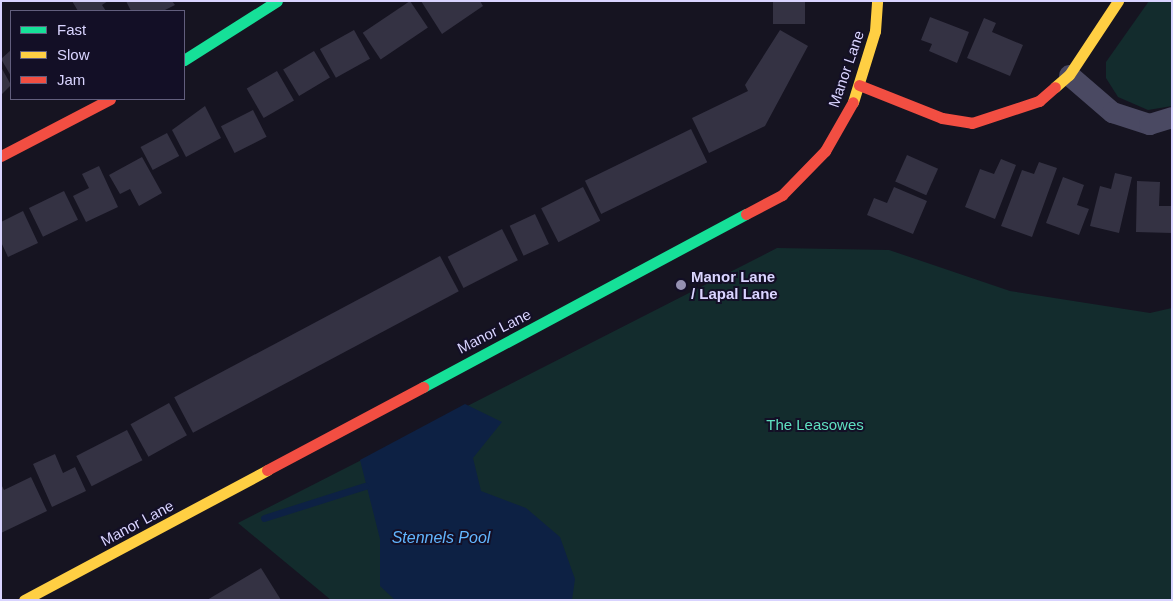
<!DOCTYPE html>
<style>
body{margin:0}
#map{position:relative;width:1173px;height:601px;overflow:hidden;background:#161421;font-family:Helvetica,sans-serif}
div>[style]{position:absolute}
.green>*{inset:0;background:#132c2d}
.water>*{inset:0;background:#0d2144}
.stream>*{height:7px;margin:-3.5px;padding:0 3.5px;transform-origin:3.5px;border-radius:3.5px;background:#0d2144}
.building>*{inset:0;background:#343243;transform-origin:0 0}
.street>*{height:21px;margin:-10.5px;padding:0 10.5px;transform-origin:10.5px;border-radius:10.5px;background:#4a4962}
.fast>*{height:11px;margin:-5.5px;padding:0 5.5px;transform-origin:5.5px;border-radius:5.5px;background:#16e098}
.slow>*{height:11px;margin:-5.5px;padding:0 5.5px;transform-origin:5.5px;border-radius:5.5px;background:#ffcf43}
.jam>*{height:11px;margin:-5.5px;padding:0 5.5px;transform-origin:5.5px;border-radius:5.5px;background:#f24e42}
.dots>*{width:14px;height:14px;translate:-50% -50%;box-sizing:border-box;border:2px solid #130f26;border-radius:50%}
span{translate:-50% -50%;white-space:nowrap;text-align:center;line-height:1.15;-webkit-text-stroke:4px #130f26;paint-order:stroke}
.street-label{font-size:15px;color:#d9d4ff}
.poi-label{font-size:15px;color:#d9d4ff;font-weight:700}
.left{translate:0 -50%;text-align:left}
.park-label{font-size:15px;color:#5fe0c0}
.water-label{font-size:16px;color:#62b6ff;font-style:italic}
.frame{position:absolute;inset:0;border:2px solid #d9d4ff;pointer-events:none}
.legend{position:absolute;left:10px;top:10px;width:175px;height:90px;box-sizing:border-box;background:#130f26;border:1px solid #625e7d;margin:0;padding:6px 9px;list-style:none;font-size:15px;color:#d9d4ff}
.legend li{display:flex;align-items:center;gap:10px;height:25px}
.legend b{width:25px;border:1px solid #625e7d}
</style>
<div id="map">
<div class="green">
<div style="clip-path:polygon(1149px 1px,1172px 1px,1172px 106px,1148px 110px,1118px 97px,1106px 78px,1106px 62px)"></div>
<div style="clip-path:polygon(777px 248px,889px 250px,1010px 291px,1150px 313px,1172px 308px,1172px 600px,331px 600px,238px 523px)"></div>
</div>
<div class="water">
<div style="clip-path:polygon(465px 404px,502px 422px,473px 458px,481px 491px,526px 508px,560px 537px,575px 579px,572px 600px,395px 600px,380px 586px,380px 539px,360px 460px)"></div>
</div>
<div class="stream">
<div style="left:264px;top:518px;width:106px;rotate:-17.6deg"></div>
</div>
<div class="building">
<div style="clip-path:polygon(72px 1px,108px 1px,102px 5px,106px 11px,78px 11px)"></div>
<div style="clip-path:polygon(126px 1px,172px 1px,175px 5px,163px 11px,131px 11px)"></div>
<div style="left:410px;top:1px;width:32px;height:57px;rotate:56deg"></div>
<div style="clip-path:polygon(421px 1px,480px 1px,483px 6px,442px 34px)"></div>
<div style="left:773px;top:1px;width:32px;height:23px"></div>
<div style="clip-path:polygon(930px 17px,969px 32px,957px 63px,929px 51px,932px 44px,921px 40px)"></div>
<div style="clip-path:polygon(984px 18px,996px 23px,992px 32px,1023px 45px,1010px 76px,967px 58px)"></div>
<div style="left:354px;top:30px;width:33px;height:39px;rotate:61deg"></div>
<div style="clip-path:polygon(780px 30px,808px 46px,765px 126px,709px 153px,692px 118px,748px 91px,745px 85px)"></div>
<div style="clip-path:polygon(11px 50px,11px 76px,1px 59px)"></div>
<div style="left:314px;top:51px;width:31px;height:36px;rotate:59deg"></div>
<div style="clip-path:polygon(1px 67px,11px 85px,1px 95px)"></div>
<div style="left:277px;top:71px;width:34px;height:35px;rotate:60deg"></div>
<div style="clip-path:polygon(205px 106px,221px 138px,186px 157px,172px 130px)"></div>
<div style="left:253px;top:110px;width:30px;height:36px;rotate:63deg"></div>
<div style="left:691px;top:129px;width:37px;height:118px;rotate:64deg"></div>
<div style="left:167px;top:133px;width:26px;height:30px;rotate:62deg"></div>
<div style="left:907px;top:155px;width:34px;height:29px;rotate:24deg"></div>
<div style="clip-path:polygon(142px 157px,162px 193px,139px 206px,130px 189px,120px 194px,109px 175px)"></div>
<div style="clip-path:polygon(1001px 159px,1016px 165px,995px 219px,965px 207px,980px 169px,994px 174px)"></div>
<div style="clip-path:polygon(1039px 162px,1057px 168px,1032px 237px,1001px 226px,1022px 170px,1034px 174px)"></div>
<div style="clip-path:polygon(99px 166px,118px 207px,86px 222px,73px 196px,89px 188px,82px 174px)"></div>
<div style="clip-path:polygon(1115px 173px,1132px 177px,1119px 233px,1090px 226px,1100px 186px,1111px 189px)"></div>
<div style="clip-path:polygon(1063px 177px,1084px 185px,1077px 205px,1089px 209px,1079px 235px,1046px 223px)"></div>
<div style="clip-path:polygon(1137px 181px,1160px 182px,1159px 206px,1172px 206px,1172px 233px,1136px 232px)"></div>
<div style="left:583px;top:187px;width:38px;height:47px;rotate:63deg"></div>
<div style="clip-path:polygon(894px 187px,927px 201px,913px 234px,867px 215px,874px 198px,887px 203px)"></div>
<div style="left:64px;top:191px;width:32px;height:39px;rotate:64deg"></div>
<div style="clip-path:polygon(23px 211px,38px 243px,8px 257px,1px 242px,1px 222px)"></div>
<div style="left:535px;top:214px;width:33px;height:28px;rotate:65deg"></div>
<div style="left:502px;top:229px;width:35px;height:61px;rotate:63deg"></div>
<div style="left:440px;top:256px;width:40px;height:301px;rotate:62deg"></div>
<div style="left:169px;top:403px;width:37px;height:44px;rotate:61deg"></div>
<div style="left:127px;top:430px;width:34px;height:57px;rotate:63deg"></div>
<div style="clip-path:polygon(55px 454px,63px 473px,75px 467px,86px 491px,52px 507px,33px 464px)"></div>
<div style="clip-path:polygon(31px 477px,47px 511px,1px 533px,1px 484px,4px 490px)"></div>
<div style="clip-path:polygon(261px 568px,281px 600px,207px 600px)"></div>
</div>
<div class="street">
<div style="left:1069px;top:75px;width:57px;rotate:40.7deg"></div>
<div style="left:1112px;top:112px;width:39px;rotate:18deg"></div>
<div style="left:1149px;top:124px;width:24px;rotate:-17deg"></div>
</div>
<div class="fast">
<div style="left:184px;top:60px;width:110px;rotate:-32.4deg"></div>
<div style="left:423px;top:387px;width:366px;rotate:-28.2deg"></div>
</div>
<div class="slow">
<div style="left:1055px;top:87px;width:18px;rotate:-41deg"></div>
<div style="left:1069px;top:75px;width:89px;rotate:-56.5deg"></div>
<div style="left:853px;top:102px;width:74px;rotate:-72.8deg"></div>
<div style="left:875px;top:31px;width:30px;rotate:-86deg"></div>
<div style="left:24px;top:600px;width:276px;rotate:-28.1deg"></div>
</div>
<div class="jam">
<div style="left:859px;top:85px;width:89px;rotate:21.7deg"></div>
<div style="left:942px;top:118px;width:30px;rotate:9deg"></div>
<div style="left:972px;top:123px;width:71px;rotate:-18.2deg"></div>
<div style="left:1039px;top:101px;width:21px;rotate:-41deg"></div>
<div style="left:1px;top:156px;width:123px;rotate:-27.6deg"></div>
<div style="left:746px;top:214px;width:41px;rotate:-27.8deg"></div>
<div style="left:782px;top:195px;width:62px;rotate:-45.7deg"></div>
<div style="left:825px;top:151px;width:56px;rotate:-60.3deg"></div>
<div style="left:267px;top:470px;width:177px;rotate:-28deg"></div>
</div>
<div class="dots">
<div style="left:681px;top:285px;background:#9591b1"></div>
</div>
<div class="street-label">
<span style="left:846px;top:69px;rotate:-71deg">Manor Lane</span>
<span style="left:494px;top:331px;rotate:-27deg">Manor Lane</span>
<span style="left:137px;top:523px;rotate:-28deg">Manor Lane</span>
</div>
<div class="poi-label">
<span class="left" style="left:691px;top:285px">Manor Lane<br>/ Lapal Lane</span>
</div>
<div class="park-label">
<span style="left:815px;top:425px">The Leasowes</span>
</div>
<div class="water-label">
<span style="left:441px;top:538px">Stennels Pool</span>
</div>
<div class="frame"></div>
<ul class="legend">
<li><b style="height:6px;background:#16e098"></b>Fast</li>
<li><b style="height:6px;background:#ffcf43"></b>Slow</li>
<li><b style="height:6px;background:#f24e42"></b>Jam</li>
</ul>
</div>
